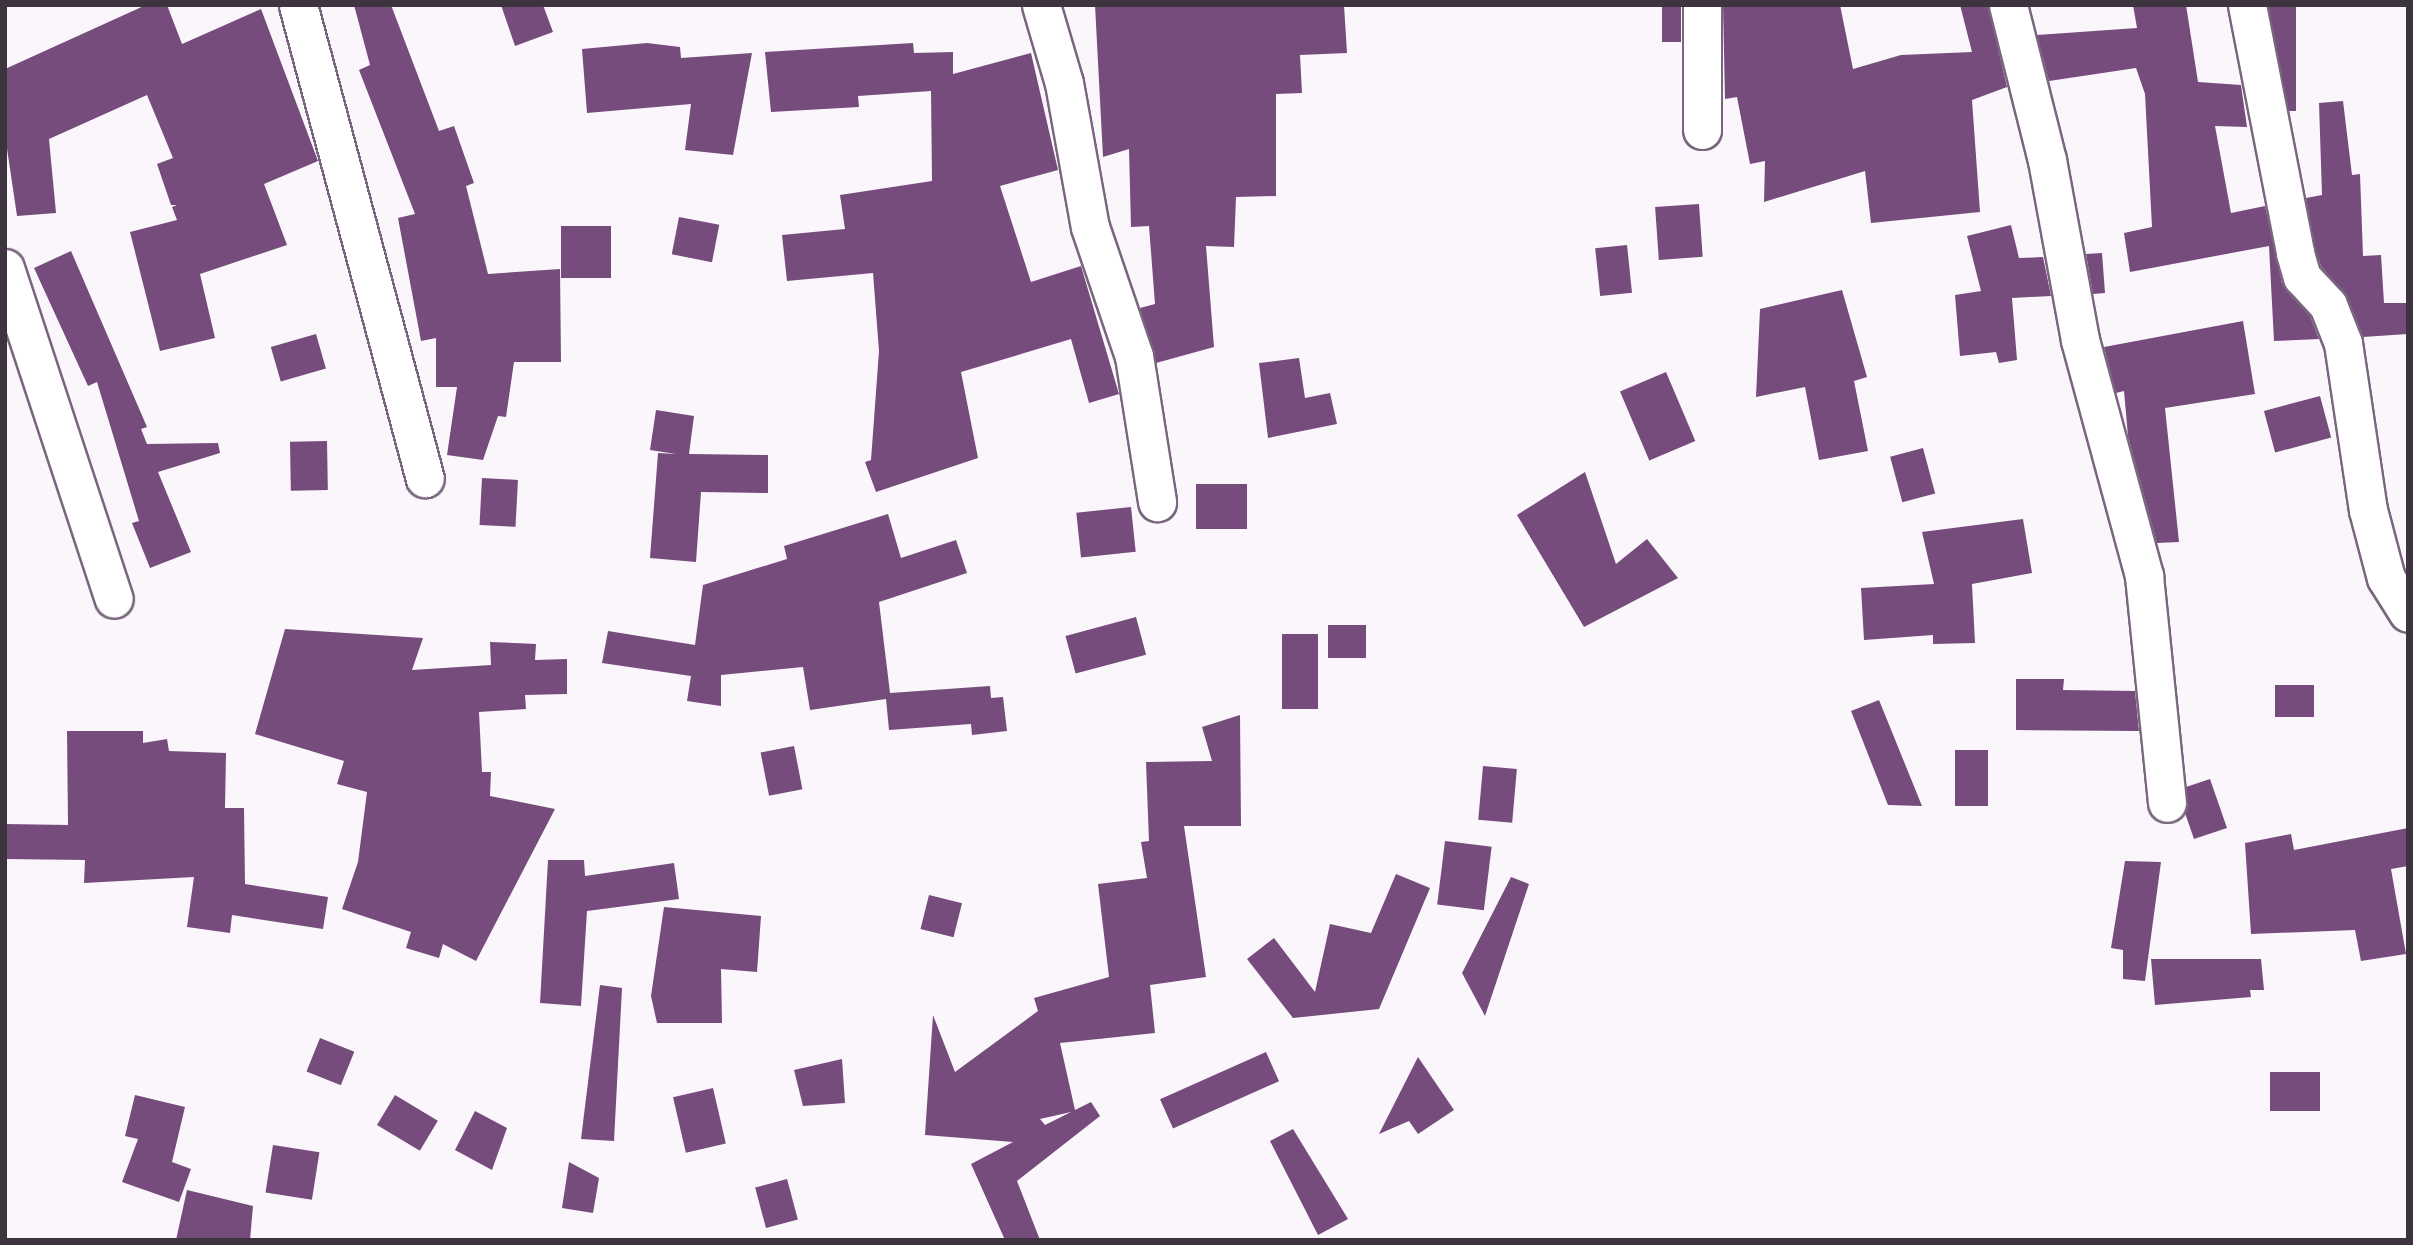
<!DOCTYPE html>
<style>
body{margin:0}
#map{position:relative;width:2413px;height:1245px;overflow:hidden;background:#fbf6fb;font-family:"Roboto Condensed",sans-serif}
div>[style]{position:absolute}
.building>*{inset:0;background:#764c7d;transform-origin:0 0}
.roads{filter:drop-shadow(2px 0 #7a657e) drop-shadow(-2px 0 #7a657e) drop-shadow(0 2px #7a657e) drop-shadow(0 -2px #7a657e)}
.minor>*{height:37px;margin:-18.5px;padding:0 18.5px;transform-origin:18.5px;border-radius:18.5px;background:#fff}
span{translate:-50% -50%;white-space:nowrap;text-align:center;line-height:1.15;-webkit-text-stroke:7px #fff;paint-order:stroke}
.frame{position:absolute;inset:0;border:7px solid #3d343f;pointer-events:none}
</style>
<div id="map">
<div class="building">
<div style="clip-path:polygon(146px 5px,167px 5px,182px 44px,261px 9px,318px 161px,264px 184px,287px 245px,200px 274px,215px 338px,160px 351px,130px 232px,177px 220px,172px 207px,177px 205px,171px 205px,157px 164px,173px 158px,147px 95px,49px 139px,56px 213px,17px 216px,5px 135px,5px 69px)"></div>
<div style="clip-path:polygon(354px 5px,391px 5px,439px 131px,454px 126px,474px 183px,466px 186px,488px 274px,560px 269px,561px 362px,514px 362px,506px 417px,498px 416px,483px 460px,447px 455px,457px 387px,436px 387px,436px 338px,421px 341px,398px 218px,415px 214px,359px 70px,370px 65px)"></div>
<div style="clip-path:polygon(501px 5px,543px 5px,553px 32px,515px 46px)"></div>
<div style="clip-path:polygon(1095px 5px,1344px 5px,1347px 53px,1300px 55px,1302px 93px,1276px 94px,1276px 196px,1236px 197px,1234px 247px,1206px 246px,1214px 347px,1156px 363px,1140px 308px,1155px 304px,1149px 226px,1131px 227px,1129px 149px,1103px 157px)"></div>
<div style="left:1662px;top:5px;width:19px;height:37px"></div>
<div style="clip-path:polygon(1723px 5px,1840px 5px,1853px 69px,1901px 55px,1972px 52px,1960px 5px,1988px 5px,2007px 87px,1972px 100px,1980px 212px,1871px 223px,1865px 171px,1764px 202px,1765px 161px,1750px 164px,1737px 97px,1725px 99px)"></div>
<div style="clip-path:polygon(2133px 5px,2186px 5px,2198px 82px,2241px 85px,2247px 127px,2215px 126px,2231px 213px,2265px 206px,2282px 283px,2310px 316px,2319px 339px,2274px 341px,2269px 246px,2130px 272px,2124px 233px,2152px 227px,2145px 94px,2136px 68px,2049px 81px,2037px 35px,2137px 28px)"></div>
<div style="left:2268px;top:5px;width:28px;height:106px"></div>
<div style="clip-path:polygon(647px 43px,680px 47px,681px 58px,752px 53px,733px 155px,685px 150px,691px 104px,587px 113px,582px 49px)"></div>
<div style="clip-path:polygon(913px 43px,914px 53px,953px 52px,953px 74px,1031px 53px,1058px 170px,1000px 186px,1031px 282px,1081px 266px,1119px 394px,1089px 403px,1071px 339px,961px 372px,978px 458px,876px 492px,865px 462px,871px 460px,879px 351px,873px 273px,787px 281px,782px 235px,845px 229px,840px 195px,932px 181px,931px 91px,858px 96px,859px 107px,771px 112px,765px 52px)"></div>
<div style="clip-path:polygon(2343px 101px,2352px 175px,2360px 174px,2363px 256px,2381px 255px,2384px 303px,2408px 303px,2408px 334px,2363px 337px,2347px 297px,2321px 266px,2315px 248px,2306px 198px,2322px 195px,2319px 103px)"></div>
<div style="left:1699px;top:204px;width:53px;height:44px;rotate:86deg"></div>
<div style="left:679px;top:217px;width:41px;height:38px;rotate:11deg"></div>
<div style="clip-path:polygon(2011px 225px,2019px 258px,2043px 257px,2051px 296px,2012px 298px,2017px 360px,1999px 363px,1996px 352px,1960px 356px,1955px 295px,1981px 291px,1967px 236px)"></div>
<div style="left:611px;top:226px;width:52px;height:50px;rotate:90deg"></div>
<div style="left:1627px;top:245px;width:48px;height:32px;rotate:84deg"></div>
<div style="clip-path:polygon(71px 251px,147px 427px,141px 429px,147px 444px,218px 443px,220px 453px,158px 472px,191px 552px,150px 568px,132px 523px,139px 521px,97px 382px,88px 386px,34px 268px)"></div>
<div style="clip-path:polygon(2102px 253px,2105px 293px,2093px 294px,2086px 254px)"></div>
<div style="clip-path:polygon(1842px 290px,1867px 377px,1854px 381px,1868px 451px,1819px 460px,1805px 387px,1756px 397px,1760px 309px)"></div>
<div style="clip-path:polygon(2243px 321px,2255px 394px,2165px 408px,2179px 542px,2157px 543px,2128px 436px,2124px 391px,2116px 393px,2104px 347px)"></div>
<div style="left:316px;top:334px;width:36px;height:47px;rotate:74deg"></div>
<div style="clip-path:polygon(1299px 358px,1305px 398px,1330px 393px,1337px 424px,1268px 438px,1259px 363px)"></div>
<div style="left:1666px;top:372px;width:75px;height:50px;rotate:67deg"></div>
<div style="left:2320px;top:396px;width:43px;height:58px;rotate:75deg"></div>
<div style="clip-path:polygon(656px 410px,694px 416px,689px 454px,768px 455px,768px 493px,701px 492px,696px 562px,650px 558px,658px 453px,676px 454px,650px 450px)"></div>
<div style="left:327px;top:441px;width:49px;height:37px;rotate:89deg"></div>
<div style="left:1923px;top:448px;width:47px;height:34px;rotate:75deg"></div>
<div style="clip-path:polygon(1585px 472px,1616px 564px,1647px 539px,1678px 578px,1584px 627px,1517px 515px)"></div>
<div style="left:482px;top:478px;width:36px;height:47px;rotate:3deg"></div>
<div style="left:1247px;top:484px;width:45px;height:51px;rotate:90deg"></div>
<div style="left:1131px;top:507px;width:45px;height:55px;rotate:84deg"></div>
<div style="clip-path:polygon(888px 514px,901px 558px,956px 540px,967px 573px,879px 602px,890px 693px,990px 686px,991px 698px,1003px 697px,1007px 731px,972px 735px,971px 724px,889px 730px,886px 699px,810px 710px,803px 667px,721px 675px,721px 706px,687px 701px,691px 676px,602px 663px,608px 631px,695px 645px,703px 585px,787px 559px,784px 546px)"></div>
<div style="clip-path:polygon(2023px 519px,2032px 573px,1972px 584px,1975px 643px,1933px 644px,1933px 635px,1864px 640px,1861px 588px,1934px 584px,1922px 532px)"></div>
<div style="left:1136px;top:617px;width:39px;height:73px;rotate:75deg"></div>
<div style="left:1328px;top:625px;width:38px;height:33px"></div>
<div style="clip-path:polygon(285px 629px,423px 638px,412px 670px,491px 665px,490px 642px,536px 644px,535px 660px,567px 659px,567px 694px,525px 695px,526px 709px,479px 712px,482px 772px,491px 772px,490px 796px,555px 809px,476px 961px,443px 944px,439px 958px,406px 948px,411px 932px,342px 909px,358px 862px,367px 792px,337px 784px,344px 761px,255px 734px)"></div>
<div style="left:1282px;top:634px;width:36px;height:75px"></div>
<div style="clip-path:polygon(2016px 679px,2064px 679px,2063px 690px,2135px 691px,2139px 731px,2016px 730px)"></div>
<div style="left:2275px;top:685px;width:39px;height:32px"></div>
<div style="clip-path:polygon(1879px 700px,1922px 806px,1888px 805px,1851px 711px)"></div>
<div style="clip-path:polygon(evenodd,1240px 715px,1241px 826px,1184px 826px,1206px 977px,1150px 985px,1155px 1033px,1060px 1043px,1075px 1110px,1091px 1102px,1100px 1116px,1017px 1181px,1040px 1240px,1005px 1240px,971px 1164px,1013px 1142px,925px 1135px,933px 1015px,955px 1072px,1038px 1011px,1034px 998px,1109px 977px,1098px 884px,1147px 878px,1141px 842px,1149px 841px,1146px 762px,1212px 761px,1202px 727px,1240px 715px,1071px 1112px,1045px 1125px,1040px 1119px,1071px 1112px)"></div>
<div style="clip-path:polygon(67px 731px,143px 731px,143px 743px,167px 739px,169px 751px,226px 753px,225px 808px,244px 808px,245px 884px,328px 897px,323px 929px,232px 915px,230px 933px,187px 927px,194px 877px,84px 883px,85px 860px,5px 859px,5px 824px,68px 825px)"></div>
<div style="left:794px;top:746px;width:44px;height:34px;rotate:79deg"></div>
<div style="left:1955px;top:750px;width:33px;height:56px"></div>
<div style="left:1483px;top:766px;width:34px;height:54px;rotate:5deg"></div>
<div style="clip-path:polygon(2210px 779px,2227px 828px,2194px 839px,2185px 813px,2186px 787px)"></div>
<div style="clip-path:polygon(2408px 828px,2408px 866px,2391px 869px,2406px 954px,2361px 961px,2355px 930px,2251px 934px,2245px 843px,2291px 834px,2294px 850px)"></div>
<div style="left:1445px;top:841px;width:47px;height:64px;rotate:7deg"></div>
<div style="clip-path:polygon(548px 860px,584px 860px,585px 876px,674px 863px,679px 899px,587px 911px,581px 1006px,540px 1003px)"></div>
<div style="clip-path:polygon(2125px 861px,2161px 862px,2145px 981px,2123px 979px,2123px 950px,2111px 948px)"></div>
<div style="clip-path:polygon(1396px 874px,1430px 888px,1379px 1009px,1293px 1018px,1247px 959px,1274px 938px,1315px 992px,1330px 924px,1371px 933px)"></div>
<div style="clip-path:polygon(1511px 877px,1529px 884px,1485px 1016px,1462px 973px)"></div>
<div style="left:929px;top:895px;width:34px;height:35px;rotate:14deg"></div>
<div style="clip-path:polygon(664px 907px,761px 916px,757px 972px,721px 969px,722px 1023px,657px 1023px,651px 996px)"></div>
<div style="clip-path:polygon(2151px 959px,2261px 959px,2264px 990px,2250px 990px,2251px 997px,2155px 1005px)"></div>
<div style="clip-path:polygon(600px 985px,622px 988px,614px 1141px,581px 1139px)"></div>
<div style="left:320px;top:1038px;width:37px;height:36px;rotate:22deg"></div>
<div style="left:1266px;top:1052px;width:32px;height:116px;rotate:66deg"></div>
<div style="clip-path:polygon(1418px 1057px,1454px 1110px,1418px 1134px,1409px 1121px,1379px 1134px)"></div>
<div style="clip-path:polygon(842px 1059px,845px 1103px,803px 1106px,794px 1070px)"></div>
<div style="left:2320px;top:1072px;width:39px;height:50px;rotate:90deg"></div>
<div style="left:713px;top:1088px;width:57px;height:41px;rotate:77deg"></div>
<div style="clip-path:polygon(135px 1095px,185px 1107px,172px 1162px,191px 1169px,179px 1202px,122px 1182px,138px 1139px,125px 1136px)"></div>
<div style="left:395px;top:1095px;width:50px;height:35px;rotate:31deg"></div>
<div style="clip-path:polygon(475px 1111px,507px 1128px,492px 1170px,455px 1150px)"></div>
<div style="clip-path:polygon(1293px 1129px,1348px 1219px,1318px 1235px,1270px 1141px)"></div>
<div style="left:273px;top:1145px;width:47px;height:48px;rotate:9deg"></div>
<div style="clip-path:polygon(569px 1162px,599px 1178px,593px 1213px,562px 1208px)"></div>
<div style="left:787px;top:1179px;width:42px;height:33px;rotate:75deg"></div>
<div style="clip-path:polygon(187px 1190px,253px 1206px,250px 1240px,176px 1240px)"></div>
</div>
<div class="roads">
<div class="minor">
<div style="left:298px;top:5px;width:490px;rotate:75deg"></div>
<div style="left:1041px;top:5px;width:81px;rotate:73.6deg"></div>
<div style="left:1064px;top:83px;width:146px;rotate:79.8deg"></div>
<div style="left:1090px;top:227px;width:136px;rotate:71.2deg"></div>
<div style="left:1134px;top:356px;width:148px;rotate:81deg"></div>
<div style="left:1702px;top:5px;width:125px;rotate:90deg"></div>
<div style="left:2008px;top:5px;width:160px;rotate:75.9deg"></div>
<div style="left:2047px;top:160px;width:183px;rotate:79.6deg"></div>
<div style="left:2080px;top:340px;width:245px;rotate:74.8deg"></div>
<div style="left:2144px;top:576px;width:228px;rotate:84.2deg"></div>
<div style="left:2247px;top:5px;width:253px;rotate:79deg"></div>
<div style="left:2295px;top:253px;width:25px;rotate:74deg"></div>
<div style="left:2302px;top:277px;width:38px;rotate:47deg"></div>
<div style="left:2328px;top:305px;width:41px;rotate:68.5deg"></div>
<div style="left:2343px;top:343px;width:169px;rotate:81.5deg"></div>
<div style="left:2368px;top:510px;width:70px;rotate:75.2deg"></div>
<div style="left:2386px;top:578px;width:41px;rotate:57.8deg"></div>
<div style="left:5px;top:268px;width:348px;rotate:71.8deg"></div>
</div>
</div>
<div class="frame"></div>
</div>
